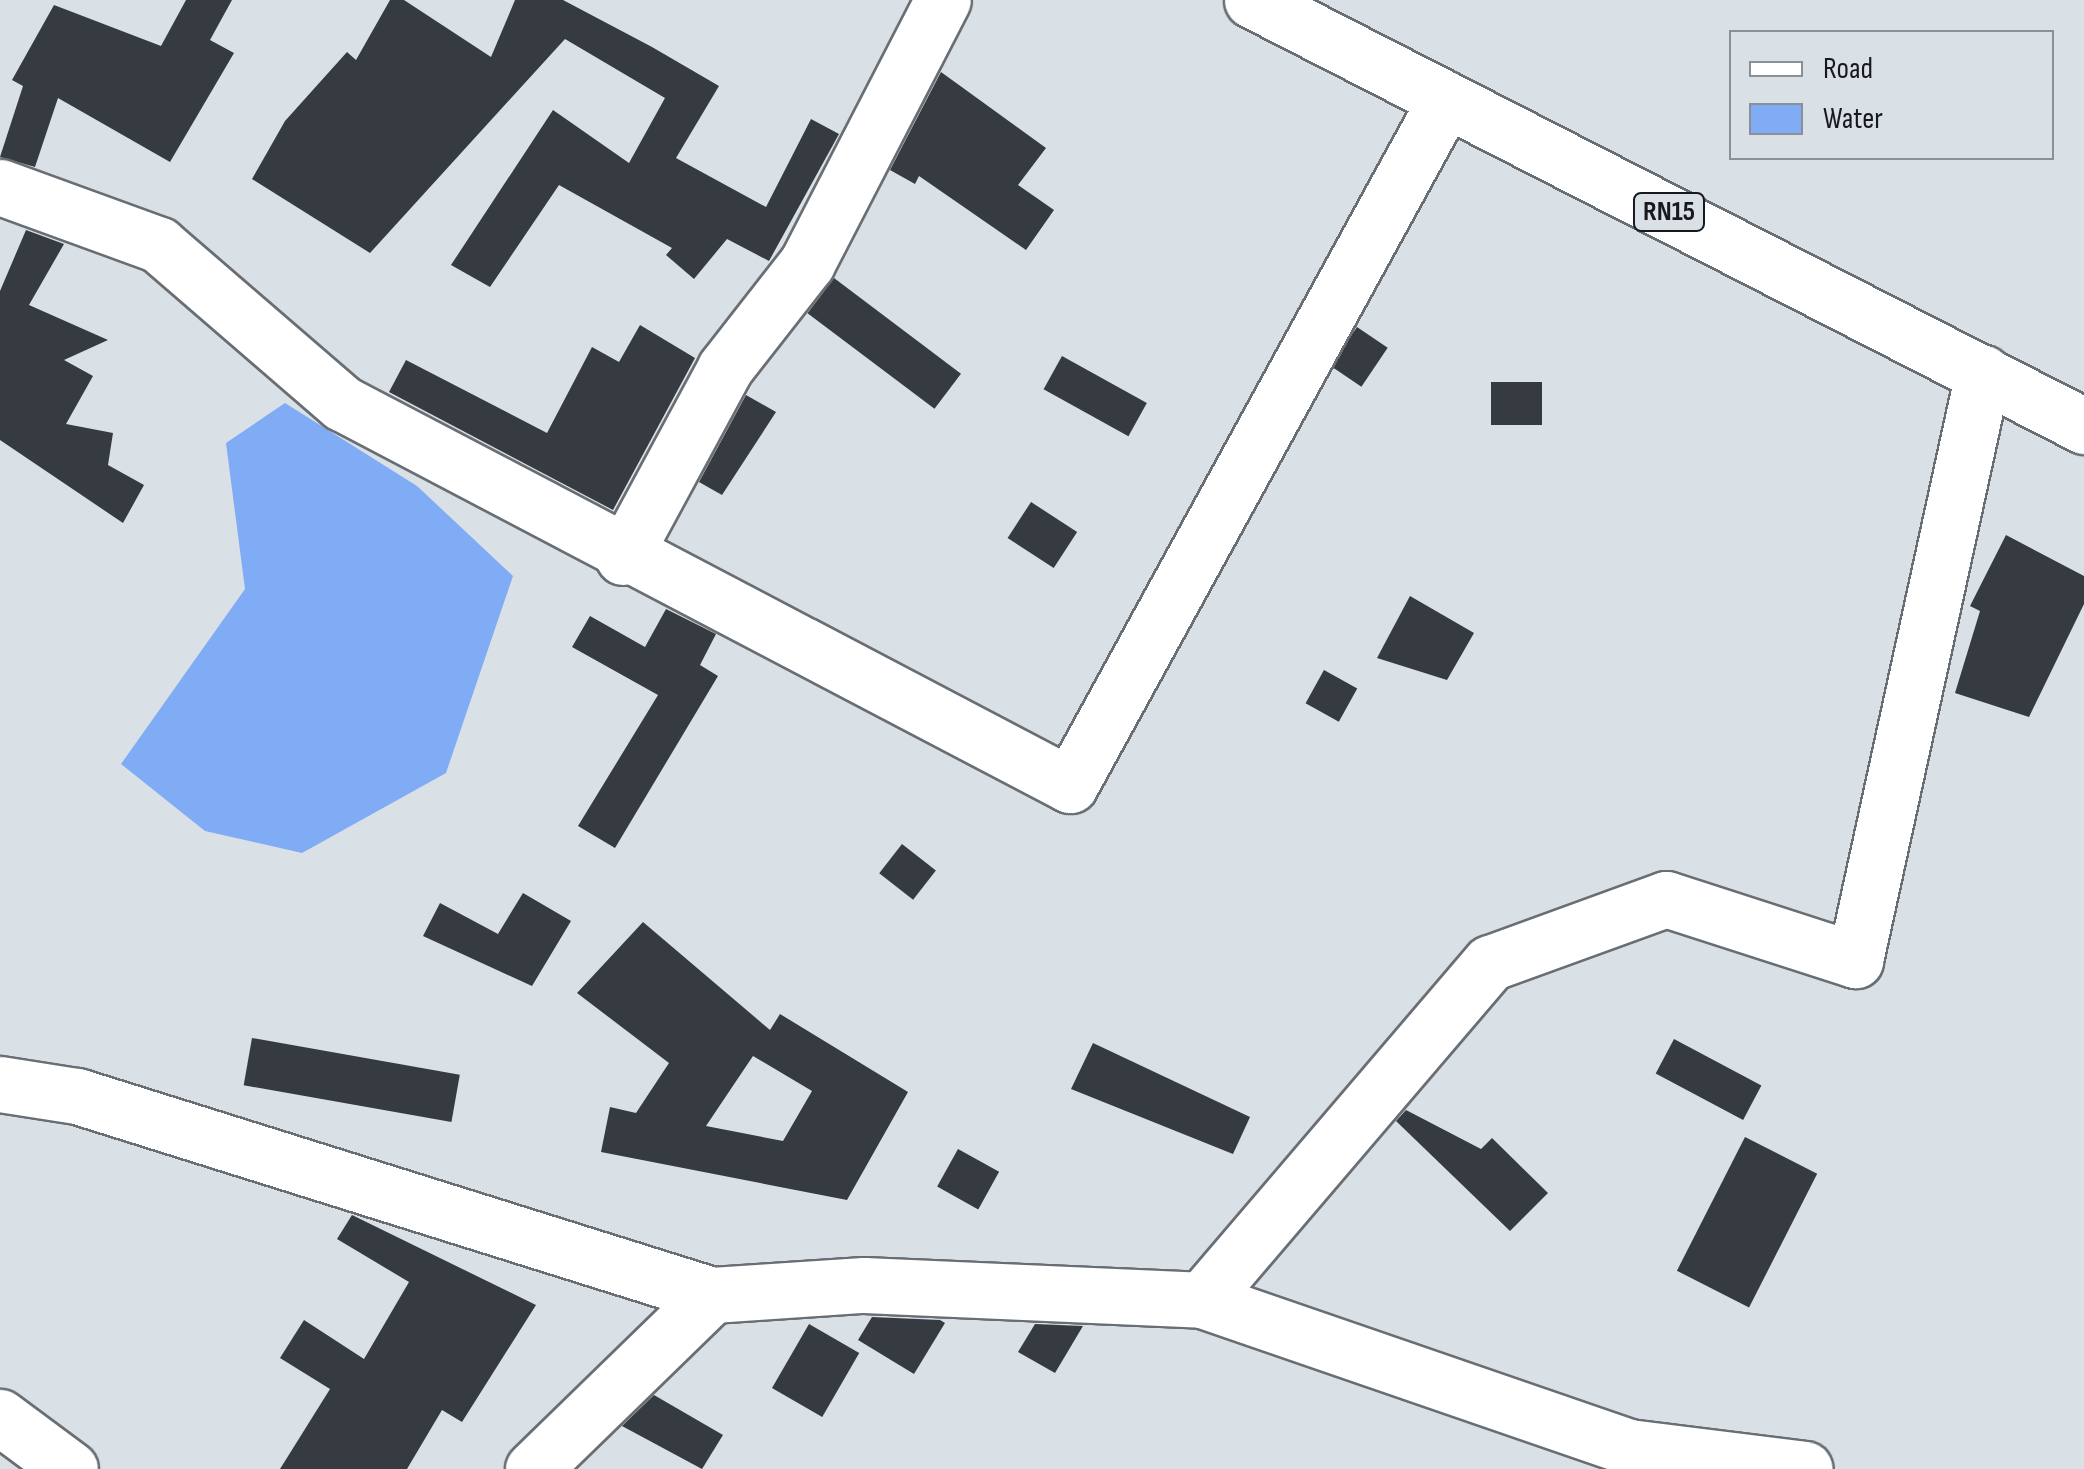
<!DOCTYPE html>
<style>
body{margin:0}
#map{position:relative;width:2084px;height:1469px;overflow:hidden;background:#d9e0e6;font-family:"Sofia Sans Condensed",sans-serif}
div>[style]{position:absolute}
.water>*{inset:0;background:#7facf4}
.building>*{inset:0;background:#353b40;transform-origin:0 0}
.roads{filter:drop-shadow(2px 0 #686e74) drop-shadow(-2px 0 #686e74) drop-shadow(0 2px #686e74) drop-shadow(0 -2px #686e74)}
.minor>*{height:55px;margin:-27.5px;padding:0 27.5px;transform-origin:27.5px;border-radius:27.5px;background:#fff}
.major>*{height:55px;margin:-27.5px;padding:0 27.5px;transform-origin:27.5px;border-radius:27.5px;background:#fff}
span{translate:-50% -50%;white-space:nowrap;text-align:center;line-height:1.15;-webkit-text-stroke:10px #d9e0e6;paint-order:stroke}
.shield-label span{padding:2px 8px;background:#d9e0e6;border:2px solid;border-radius:8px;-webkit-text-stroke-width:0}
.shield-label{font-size:28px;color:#17191c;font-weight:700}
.legend{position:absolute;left:1729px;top:30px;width:325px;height:130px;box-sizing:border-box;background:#d9e0e6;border:2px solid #8b9095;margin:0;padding:12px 18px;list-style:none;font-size:30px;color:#17191c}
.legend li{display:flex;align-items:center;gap:20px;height:50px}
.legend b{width:50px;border:2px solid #8b9095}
</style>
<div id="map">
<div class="water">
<div style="clip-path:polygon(285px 403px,417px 486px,513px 576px,446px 773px,302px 853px,205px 831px,121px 764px,245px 589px,226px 443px)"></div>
</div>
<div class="building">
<div style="clip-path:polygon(186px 0,232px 0,210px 40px,234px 53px,170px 162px,58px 98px,35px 167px,0 157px,23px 86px,12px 80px,54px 5px,161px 46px)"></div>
<div style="clip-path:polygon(390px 0,404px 0,491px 57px,515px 0,563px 0,652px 47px,719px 86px,676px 158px,766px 207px,811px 119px,839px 134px,769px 261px,727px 239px,694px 279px,666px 255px,672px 248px,559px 185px,490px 287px,451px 265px,553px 110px,629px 163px,665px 98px,565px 39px,370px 253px,252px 179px,285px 121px,347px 52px,356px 60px)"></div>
<div style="clip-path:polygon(941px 72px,1046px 148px,1018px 185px,1054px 210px,1026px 250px,919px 176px,915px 184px,890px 170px)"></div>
<div style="clip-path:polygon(26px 230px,64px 244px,29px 305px,108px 340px,64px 360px,93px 376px,66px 424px,113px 433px,108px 465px,144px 485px,123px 523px,0 440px,0 291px)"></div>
<div style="left:834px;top:278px;width:159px;height:44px;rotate:37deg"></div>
<div style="clip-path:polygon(640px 325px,695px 358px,613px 510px,389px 392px,406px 360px,547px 433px,592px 347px,619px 362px)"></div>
<div style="left:1357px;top:327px;width:37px;height:47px;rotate:34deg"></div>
<div style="left:1062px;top:356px;width:97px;height:38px;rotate:29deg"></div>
<div style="left:1491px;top:382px;width:51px;height:43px"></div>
<div style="clip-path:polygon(746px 395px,776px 412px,722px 495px,699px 482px)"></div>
<div style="left:1031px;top:502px;width:55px;height:43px;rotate:33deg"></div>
<div style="clip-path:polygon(2006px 535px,2084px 576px,2084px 604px,2029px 717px,1955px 693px,1980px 611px,1970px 606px)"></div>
<div style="clip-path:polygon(1410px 596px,1474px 633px,1447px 680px,1377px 658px)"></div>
<div style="clip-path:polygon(666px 609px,716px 634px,700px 665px,718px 676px,615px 848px,578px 826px,658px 695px,572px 647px,590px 616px,645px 647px)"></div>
<div style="left:1324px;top:670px;width:38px;height:38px;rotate:29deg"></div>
<div style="left:902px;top:844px;width:43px;height:37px;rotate:38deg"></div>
<div style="clip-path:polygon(523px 893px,571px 921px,532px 986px,423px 936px,440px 903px,498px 934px)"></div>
<div style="clip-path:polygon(evenodd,643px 922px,770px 1030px,780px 1014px,908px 1092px,847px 1200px,601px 1152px,610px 1107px,636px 1113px,669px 1063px,577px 993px,643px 922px,753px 1056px,812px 1091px,783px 1141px,706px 1126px,753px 1056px)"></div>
<div style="left:252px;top:1038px;width:211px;height:48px;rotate:10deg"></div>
<div style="left:1674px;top:1039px;width:99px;height:39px;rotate:28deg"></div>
<div style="clip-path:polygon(1093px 1043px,1250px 1117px,1233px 1154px,1071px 1089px)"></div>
<div style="clip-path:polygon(1406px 1110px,1481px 1149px,1492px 1138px,1548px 1193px,1510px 1231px,1396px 1121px)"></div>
<div style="left:1745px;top:1137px;width:81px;height:150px;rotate:27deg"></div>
<div style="left:958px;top:1149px;width:47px;height:43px;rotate:29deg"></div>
<div style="clip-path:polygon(352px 1215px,536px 1305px,462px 1422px,442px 1410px,407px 1469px,280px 1469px,330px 1389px,280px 1358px,304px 1320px,364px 1359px,409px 1282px,337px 1239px)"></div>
<div style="clip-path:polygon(872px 1317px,940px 1320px,945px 1323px,914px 1374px,858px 1340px)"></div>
<div style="left:809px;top:1324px;width:58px;height:74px;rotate:30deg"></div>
<div style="clip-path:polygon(1035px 1324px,1083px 1326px,1055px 1373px,1018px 1352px)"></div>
<div style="clip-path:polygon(654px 1395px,723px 1435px,702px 1469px,622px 1426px)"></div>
</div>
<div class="roads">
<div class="minor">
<div style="left:0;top:187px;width:169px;rotate:20deg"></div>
<div style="left:159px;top:245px;width:242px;rotate:40.8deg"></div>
<div style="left:342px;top:403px;width:822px;rotate:27.69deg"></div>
<div style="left:1070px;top:785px;width:782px;rotate:-61.27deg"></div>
<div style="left:623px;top:557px;width:215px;rotate:-61.6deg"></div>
<div style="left:725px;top:368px;width:133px;rotate:-52deg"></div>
<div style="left:807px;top:263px;width:296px;rotate:-62.7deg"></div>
<div style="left:0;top:1084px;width:78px;rotate:8.9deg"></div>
<div style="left:77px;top:1096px;width:665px;rotate:17.4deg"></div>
<div style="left:712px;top:1295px;width:152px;rotate:-3.8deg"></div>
<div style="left:864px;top:1285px;width:338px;rotate:2.5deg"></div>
<div style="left:1202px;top:1300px;width:451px;rotate:19deg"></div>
<div style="left:1628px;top:1447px;width:178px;rotate:7.1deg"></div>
<div style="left:1202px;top:1300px;width:443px;rotate:-49.5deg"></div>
<div style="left:1490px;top:963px;width:187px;rotate:-20deg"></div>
<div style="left:1666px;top:899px;width:199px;rotate:17.9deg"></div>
<div style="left:1855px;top:960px;width:601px;rotate:-77.7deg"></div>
<div style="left:0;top:1417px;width:87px;rotate:36.6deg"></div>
<div style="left:533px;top:1469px;width:250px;rotate:-44.2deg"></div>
</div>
<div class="major">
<div style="left:1252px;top:0;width:935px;rotate:27.11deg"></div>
</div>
</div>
<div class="shield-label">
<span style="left:1669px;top:212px">RN15</span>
</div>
<ul class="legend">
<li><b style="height:12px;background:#fff"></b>Road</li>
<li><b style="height:28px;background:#7facf4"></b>Water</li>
</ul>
</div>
